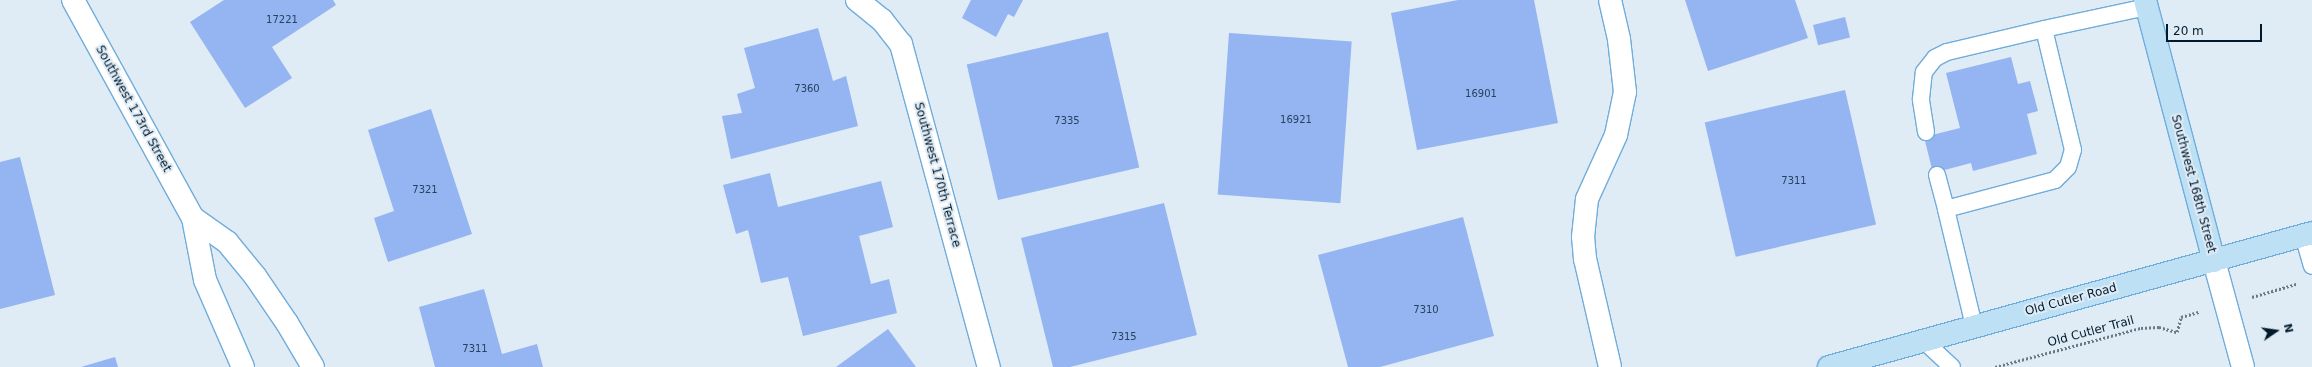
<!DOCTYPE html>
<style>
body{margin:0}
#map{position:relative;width:2312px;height:367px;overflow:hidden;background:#dfebf5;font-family:"DejaVu Sans",sans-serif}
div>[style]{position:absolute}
.building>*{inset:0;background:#94b5f1;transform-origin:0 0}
.path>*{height:2.5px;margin-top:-1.25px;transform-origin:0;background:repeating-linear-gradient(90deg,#677a88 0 2px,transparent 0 4px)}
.roads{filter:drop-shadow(1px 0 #6faddb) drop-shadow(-1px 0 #6faddb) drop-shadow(0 1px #6faddb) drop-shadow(0 -1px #6faddb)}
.lane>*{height:16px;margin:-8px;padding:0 8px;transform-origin:8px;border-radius:8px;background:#fff}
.street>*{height:22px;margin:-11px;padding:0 11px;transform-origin:11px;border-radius:11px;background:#fff}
.secondary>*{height:22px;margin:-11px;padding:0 11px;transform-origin:11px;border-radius:11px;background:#bde0f4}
span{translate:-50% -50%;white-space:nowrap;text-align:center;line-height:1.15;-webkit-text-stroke:4px #dfebf5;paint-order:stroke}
.number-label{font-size:10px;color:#26425d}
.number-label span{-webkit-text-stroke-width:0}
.street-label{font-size:12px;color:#021b2c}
.north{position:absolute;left:2256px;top:311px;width:40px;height:40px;-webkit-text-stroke:3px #dfebf5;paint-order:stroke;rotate:77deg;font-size:11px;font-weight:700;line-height:16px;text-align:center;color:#021b2c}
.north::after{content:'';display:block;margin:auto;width:14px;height:18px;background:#021b2c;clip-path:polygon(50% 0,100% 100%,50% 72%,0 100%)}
.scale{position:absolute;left:2166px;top:24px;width:96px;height:18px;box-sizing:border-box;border:2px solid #021b2c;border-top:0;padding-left:5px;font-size:12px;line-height:14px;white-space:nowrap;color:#021b2c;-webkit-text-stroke:3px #dfebf5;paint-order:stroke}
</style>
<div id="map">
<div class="building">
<div style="clip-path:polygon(224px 0,333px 0,336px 5px,272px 47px,292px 78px,245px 108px,190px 22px)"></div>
<div style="clip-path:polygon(971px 0,1023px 0,1014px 17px,1008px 14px,996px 37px,962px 18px)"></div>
<div style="clip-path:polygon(1458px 0,1534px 0,1558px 123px,1417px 150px,1391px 13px)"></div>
<div style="clip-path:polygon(1685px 0,1795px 0,1808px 38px,1708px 71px)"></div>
<div style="left:1845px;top:17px;width:21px;height:33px;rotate:76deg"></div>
<div style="clip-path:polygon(818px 28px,833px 81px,846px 76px,858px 126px,731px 159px,722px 116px,742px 113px,737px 94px,755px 88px,744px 48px)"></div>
<div style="left:1108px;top:32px;width:139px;height:145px;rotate:77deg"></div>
<div style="left:1229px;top:33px;width:123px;height:162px;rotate:4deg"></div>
<div style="clip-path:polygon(2011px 57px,2018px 84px,2030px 81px,2038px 111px,2027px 114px,2037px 154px,1973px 171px,1971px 163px,1933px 173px,1924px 137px,1960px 128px,1946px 73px)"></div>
<div style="left:1845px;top:90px;width:138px;height:144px;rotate:77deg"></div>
<div style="clip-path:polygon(431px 109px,472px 234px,388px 262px,374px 218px,394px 211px,368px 130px)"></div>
<div style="clip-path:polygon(20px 157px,55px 295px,0 309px,0 162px)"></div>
<div style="clip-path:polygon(770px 173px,778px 207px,881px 181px,893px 227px,859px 236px,871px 284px,889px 279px,897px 313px,803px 336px,788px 277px,761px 283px,748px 230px,736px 234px,723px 185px)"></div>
<div style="clip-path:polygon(1164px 203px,1197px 335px,1070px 367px,1053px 367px,1021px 238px)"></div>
<div style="clip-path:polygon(1463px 217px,1494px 336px,1380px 367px,1348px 367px,1318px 255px)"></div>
<div style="clip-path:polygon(484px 289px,502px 354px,537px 344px,543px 367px,435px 367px,419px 307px)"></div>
<div style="clip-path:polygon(888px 329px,916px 367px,836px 367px)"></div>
<div style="clip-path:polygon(115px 357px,118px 367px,81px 367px)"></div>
</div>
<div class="path">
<div style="left:2252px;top:297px;width:46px;rotate:-16.5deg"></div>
<div style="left:1995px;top:367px;width:151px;rotate:-15deg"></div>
<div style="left:2141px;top:328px;width:18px;rotate:-3deg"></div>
<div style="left:2159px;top:327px;width:19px;rotate:16deg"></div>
<div style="left:2177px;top:332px;width:16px;rotate:-75deg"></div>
<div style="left:2181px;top:317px;width:19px;rotate:-16deg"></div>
</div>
<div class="roads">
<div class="lane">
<div style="left:1926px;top:132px;width:33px;rotate:-99deg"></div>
<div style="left:1921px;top:99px;width:27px;rotate:-84deg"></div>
<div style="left:1924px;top:72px;width:18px;rotate:-52deg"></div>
<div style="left:1935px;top:58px;width:13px;rotate:-27deg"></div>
<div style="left:1947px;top:52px;width:100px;rotate:-13.3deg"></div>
<div style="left:1937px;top:175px;width:35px;rotate:75deg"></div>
<div style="left:2303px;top:235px;width:32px;rotate:74deg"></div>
<div style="left:1974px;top:326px;width:120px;rotate:-103.5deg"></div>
<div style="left:1946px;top:209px;width:113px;rotate:-14.9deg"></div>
<div style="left:2055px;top:180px;width:18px;rotate:-45deg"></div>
<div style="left:2068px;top:167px;width:18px;rotate:-74deg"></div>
<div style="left:2073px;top:150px;width:124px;rotate:-103.5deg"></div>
<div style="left:2044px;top:29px;width:105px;rotate:-12.1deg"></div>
<div style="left:1924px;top:341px;width:38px;rotate:43deg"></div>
</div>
<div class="street">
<div style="left:73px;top:0;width:249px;rotate:61.2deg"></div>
<div style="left:193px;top:218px;width:63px;rotate:79deg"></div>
<div style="left:205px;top:280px;width:95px;rotate:66.4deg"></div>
<div style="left:857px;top:0;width:32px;rotate:39deg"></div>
<div style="left:882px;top:20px;width:31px;rotate:52deg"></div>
<div style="left:901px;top:44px;width:335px;rotate:74.8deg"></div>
<div style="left:193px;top:218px;width:42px;rotate:35.2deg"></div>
<div style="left:227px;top:242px;width:44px;rotate:50.5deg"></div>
<div style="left:255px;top:276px;width:57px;rotate:55.8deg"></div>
<div style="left:287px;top:323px;width:51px;rotate:59.4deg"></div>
<div style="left:2214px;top:261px;width:110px;rotate:74.7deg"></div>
<div style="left:1610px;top:367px;width:111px;rotate:-103deg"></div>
<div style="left:1585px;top:259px;width:22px;rotate:-95deg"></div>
<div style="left:1583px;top:237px;width:38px;rotate:-84deg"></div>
<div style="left:1587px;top:199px;width:70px;rotate:-65.6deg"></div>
<div style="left:1616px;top:135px;width:44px;rotate:-78.2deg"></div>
<div style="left:1625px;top:92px;width:53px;rotate:-96.5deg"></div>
<div style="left:1619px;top:39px;width:40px;rotate:-103deg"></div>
</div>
<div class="secondary">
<div style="left:2145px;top:0;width:270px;rotate:75.2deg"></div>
<div style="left:1829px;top:367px;width:501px;rotate:-15.51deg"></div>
</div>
</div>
<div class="number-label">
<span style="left:282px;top:20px">17221</span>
<span style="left:807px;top:89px">7360</span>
<span style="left:1481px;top:94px">16901</span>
<span style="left:1296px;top:120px">16921</span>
<span style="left:1067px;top:121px">7335</span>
<span style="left:1794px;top:181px">7311</span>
<span style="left:425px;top:190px">7321</span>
<span style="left:1426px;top:310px">7310</span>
<span style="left:1124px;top:337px">7315</span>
<span style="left:475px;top:349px">7311</span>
</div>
<div class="street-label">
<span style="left:133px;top:109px;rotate:61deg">Southwest 173rd Street</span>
<span style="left:937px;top:175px;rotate:75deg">Southwest 170th Terrace</span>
<span style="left:2193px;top:184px;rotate:75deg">Southwest 168th Street</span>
<span style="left:2071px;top:300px;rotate:-15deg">Old Cutler Road</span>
<span style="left:2091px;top:332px;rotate:-15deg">Old Cutler Trail</span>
</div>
<div class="north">N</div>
<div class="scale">20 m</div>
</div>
